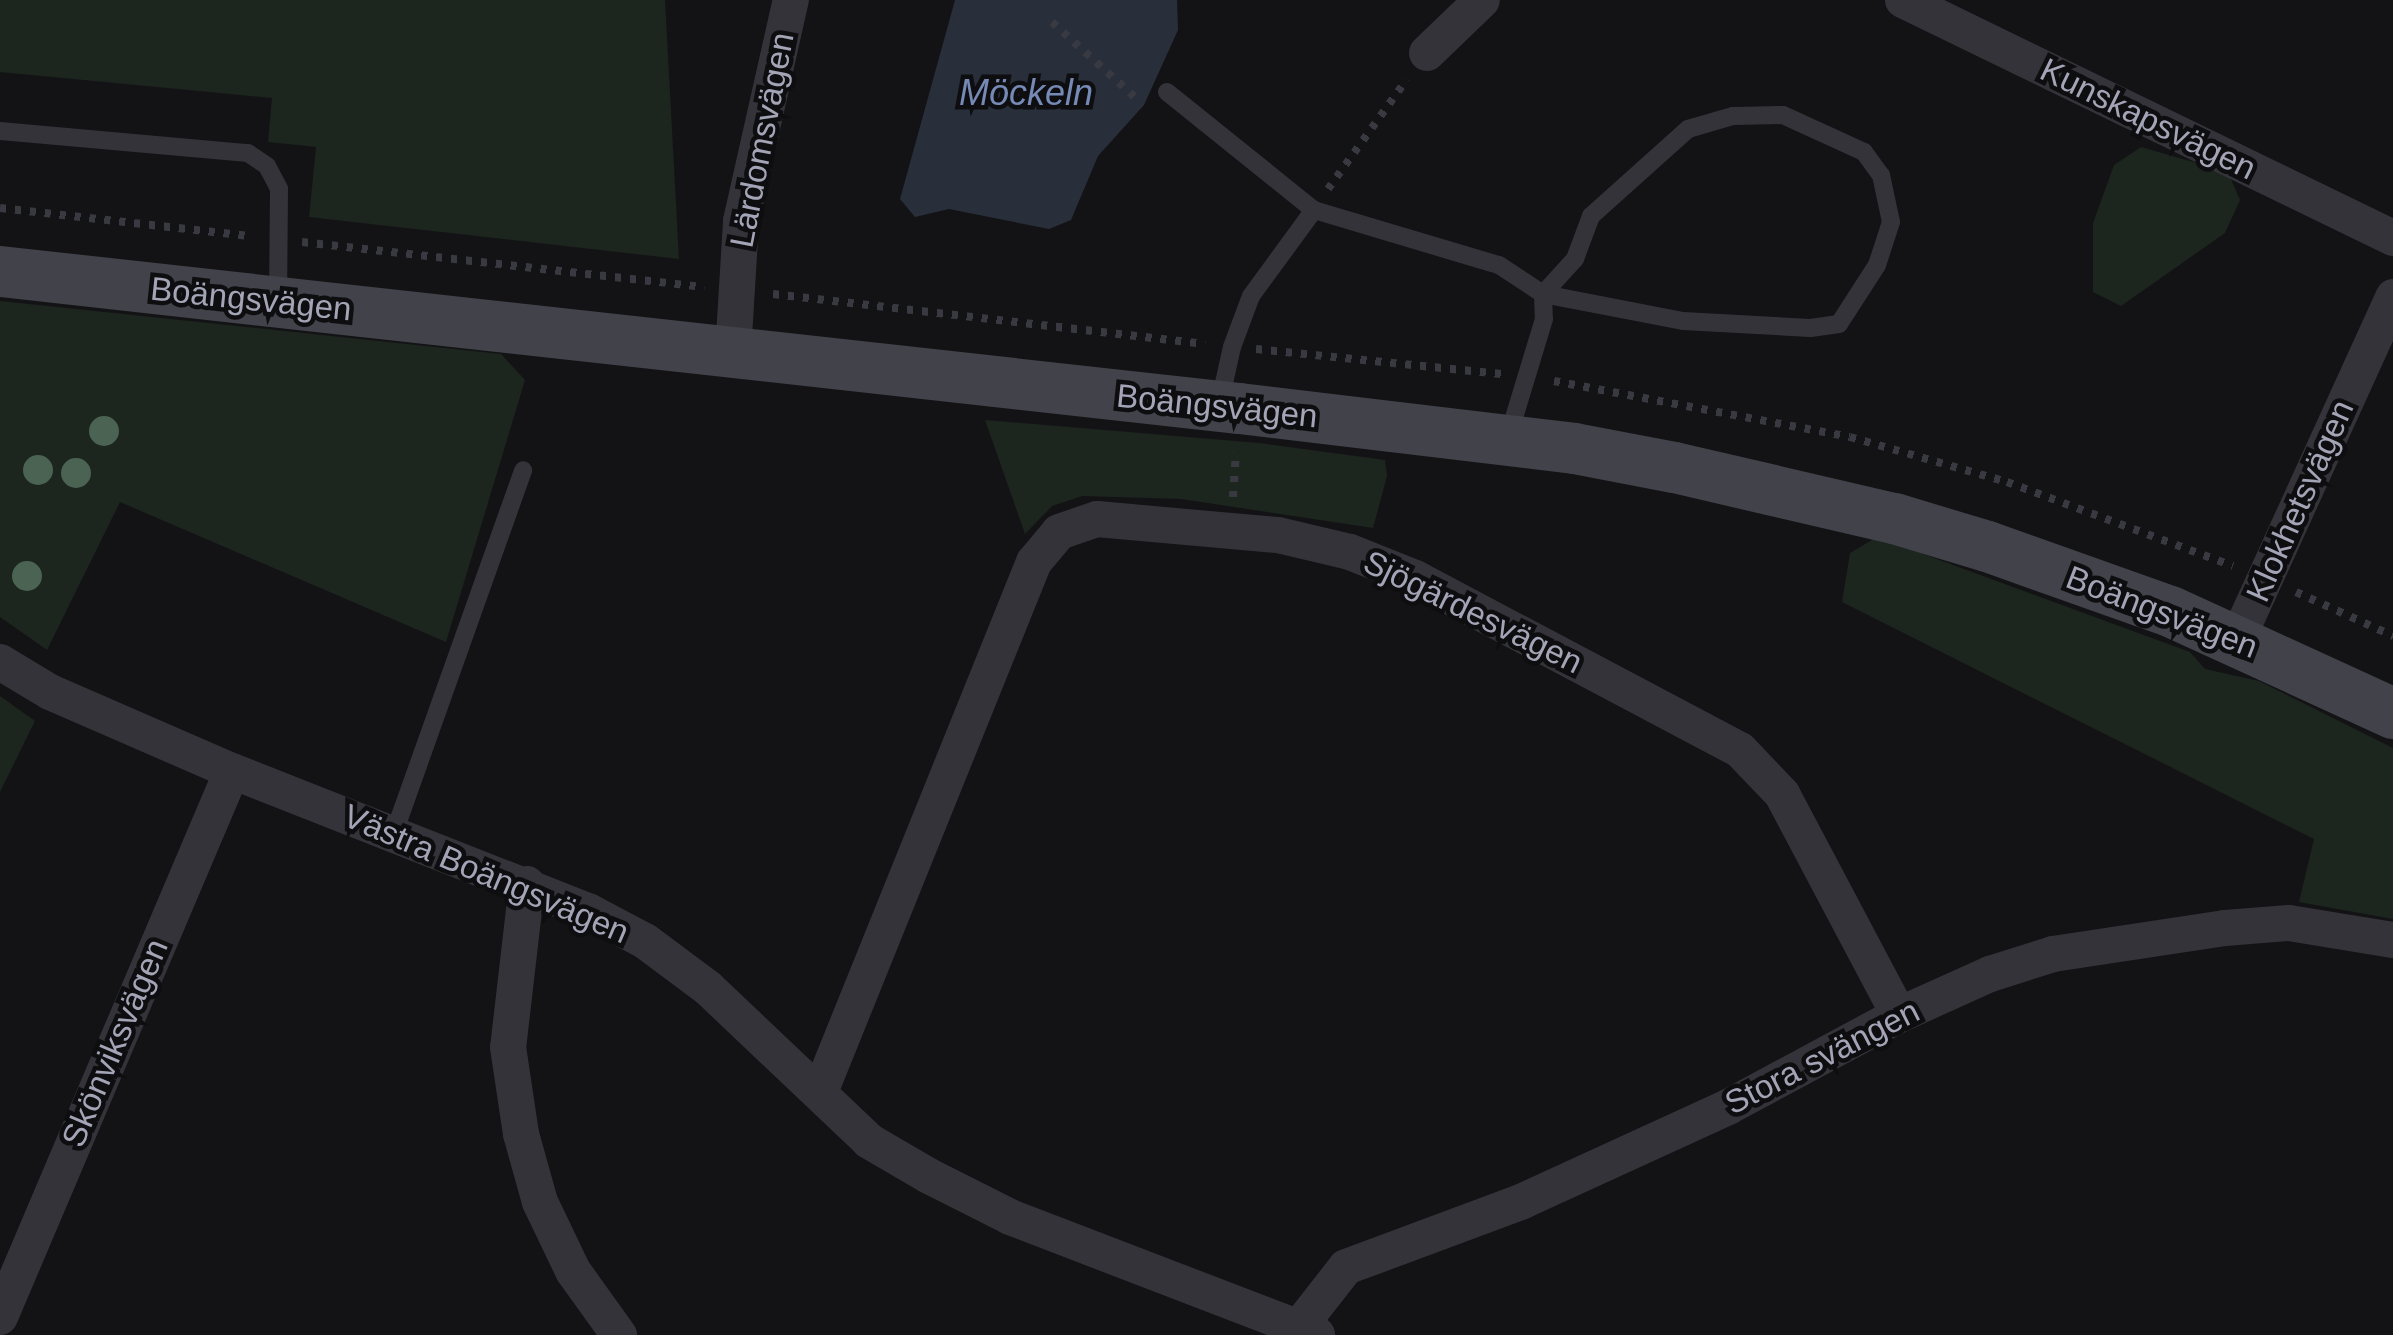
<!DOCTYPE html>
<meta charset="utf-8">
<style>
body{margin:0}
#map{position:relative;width:2393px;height:1335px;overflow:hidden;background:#131315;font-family:Arial,sans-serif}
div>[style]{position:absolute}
.green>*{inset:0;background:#1d251f}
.water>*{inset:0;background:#282e3a}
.path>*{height:8px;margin-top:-4px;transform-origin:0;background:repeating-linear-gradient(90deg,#393a41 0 6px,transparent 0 15px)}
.lane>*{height:18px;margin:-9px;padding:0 9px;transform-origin:9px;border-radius:9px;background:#34333a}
.street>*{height:36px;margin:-18px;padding:0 18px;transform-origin:18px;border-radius:18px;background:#34333a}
.secondary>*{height:51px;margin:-25.5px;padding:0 25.5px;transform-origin:25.5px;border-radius:25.5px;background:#41424a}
.trees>*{width:30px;height:30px;margin:-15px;border-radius:50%;background:#4b6352}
span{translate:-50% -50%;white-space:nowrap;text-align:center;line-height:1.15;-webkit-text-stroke:9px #0e0e10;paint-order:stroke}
.street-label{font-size:33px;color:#a3a5b7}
.water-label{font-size:36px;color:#768ab6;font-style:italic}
</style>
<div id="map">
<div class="green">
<div style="clip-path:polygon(0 0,665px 0,679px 259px,309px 217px,316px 147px,268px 142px,272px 98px,0 72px)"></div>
<div style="clip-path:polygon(2141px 147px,2228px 172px,2240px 200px,2225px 233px,2121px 306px,2093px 292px,2093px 223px,2114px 165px)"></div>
<div style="clip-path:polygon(0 301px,501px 354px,525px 380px,446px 642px,120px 502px,47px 650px,0 617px)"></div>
<div style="clip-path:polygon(985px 420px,1259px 443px,1385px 460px,1387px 476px,1373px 528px,1181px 499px,1082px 496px,1052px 506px,1025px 534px)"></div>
<div style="clip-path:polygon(1877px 537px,2190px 652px,2205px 669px,2259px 681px,2393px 748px,2393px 919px,2299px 902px,2314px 839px,1842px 602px,1850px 553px)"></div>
<div style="clip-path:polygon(0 696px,35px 721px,0 792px)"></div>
</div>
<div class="water">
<div style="clip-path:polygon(955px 0,1177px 0,1178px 30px,1144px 105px,1098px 156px,1071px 220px,1049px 229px,949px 209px,915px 217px,900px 199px)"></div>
</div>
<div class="path">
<div style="left:1052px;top:22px;width:116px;rotate:42.2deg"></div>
<div style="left:1328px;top:189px;width:135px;rotate:-54.3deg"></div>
<div style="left:0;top:208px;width:253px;rotate:6.4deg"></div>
<div style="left:302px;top:242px;width:405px;rotate:6.4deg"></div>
<div style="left:773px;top:294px;width:435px;rotate:6.6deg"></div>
<div style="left:1256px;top:349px;width:249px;rotate:5.8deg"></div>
<div style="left:1554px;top:381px;width:301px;rotate:10.7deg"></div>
<div style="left:1850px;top:437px;width:163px;rotate:16deg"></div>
<div style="left:2007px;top:482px;width:241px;rotate:20.4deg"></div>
<div style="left:1233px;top:497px;width:45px;rotate:-86.2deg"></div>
<div style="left:2296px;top:592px;width:107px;rotate:24.4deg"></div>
</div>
<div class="lane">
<div style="left:1167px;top:92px;width:189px;rotate:38.8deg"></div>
<div style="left:1783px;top:115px;width:89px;rotate:24.6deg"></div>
<div style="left:1864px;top:152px;width:29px;rotate:54deg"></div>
<div style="left:1881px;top:175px;width:48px;rotate:78deg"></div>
<div style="left:1891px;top:222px;width:45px;rotate:108deg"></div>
<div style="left:1877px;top:265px;width:70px;rotate:122.8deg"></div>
<div style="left:1839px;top:324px;width:29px;rotate:172deg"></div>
<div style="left:1810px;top:328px;width:127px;rotate:-176.8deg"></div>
<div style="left:1683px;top:321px;width:143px;rotate:-169.1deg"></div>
<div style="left:1543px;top:294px;width:47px;rotate:-47.6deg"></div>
<div style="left:1575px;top:259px;width:46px;rotate:-69.6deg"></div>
<div style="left:1591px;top:216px;width:130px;rotate:-41.9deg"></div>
<div style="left:1688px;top:129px;width:47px;rotate:-16.1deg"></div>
<div style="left:1733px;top:116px;width:50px;rotate:-1.1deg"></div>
<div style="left:0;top:131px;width:249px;rotate:5.1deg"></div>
<div style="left:248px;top:153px;width:23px;rotate:34deg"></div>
<div style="left:267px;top:166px;width:26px;rotate:62deg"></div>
<div style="left:279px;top:189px;width:108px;rotate:90.5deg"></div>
<div style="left:1220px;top:401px;width:55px;rotate:-77.5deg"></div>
<div style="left:1232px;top:347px;width:54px;rotate:-69.6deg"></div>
<div style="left:1251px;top:296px;width:107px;rotate:-53.8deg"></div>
<div style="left:1314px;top:210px;width:193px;rotate:16.6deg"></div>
<div style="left:1499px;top:265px;width:53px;rotate:33.4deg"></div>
<div style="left:1543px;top:294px;width:25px;rotate:88deg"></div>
<div style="left:1544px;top:319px;width:120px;rotate:106.9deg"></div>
<div style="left:394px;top:833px;width:385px;rotate:-70.4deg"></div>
</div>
<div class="street">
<div style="left:1903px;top:0;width:545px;rotate:25.91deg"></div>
<div style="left:1427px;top:53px;width:76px;rotate:-43.9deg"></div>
<div style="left:733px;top:353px;width:132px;rotate:-86.5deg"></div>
<div style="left:741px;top:221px;width:227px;rotate:-77.3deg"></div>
<div style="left:2237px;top:640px;width:377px;rotate:-65.5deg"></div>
<div style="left:0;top:662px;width:58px;rotate:31deg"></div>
<div style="left:50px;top:692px;width:198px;rotate:23.5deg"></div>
<div style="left:232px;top:771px;width:383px;rotate:21.5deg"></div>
<div style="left:588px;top:911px;width:64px;rotate:27.8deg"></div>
<div style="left:645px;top:941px;width:79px;rotate:36.7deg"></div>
<div style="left:708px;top:988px;width:222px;rotate:43.5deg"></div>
<div style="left:869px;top:1141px;width:69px;rotate:30.3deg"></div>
<div style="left:929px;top:1176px;width:91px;rotate:26.8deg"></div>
<div style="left:1010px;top:1217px;width:329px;rotate:21deg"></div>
<div style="left:527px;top:884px;width:164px;rotate:96.6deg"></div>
<div style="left:508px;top:1047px;width:88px;rotate:81.5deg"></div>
<div style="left:521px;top:1134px;width:71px;rotate:74.4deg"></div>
<div style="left:540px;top:1202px;width:76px;rotate:64.4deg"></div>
<div style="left:573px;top:1271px;width:79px;rotate:54.3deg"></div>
<div style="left:820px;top:1092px;width:572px;rotate:-68.01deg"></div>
<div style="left:1034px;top:562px;width:39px;rotate:-50deg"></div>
<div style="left:1059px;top:532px;width:40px;rotate:-18.9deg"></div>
<div style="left:1097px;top:519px;width:182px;rotate:5.1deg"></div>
<div style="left:1278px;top:535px;width:74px;rotate:13.3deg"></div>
<div style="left:1350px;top:552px;width:70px;rotate:21.8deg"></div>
<div style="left:1415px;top:578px;width:368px;rotate:27.9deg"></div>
<div style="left:1740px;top:750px;width:61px;rotate:46.3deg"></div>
<div style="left:1782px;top:794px;width:250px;rotate:62.1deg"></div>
<div style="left:0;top:1317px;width:593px;rotate:-66.98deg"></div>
<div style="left:1299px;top:1327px;width:76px;rotate:-51.9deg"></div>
<div style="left:1346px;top:1267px;width:189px;rotate:-20.4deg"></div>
<div style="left:1523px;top:1201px;width:226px;rotate:-24.6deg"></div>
<div style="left:1728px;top:1107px;width:194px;rotate:-28.3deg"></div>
<div style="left:1899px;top:1015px;width:100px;rotate:-24.3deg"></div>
<div style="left:1990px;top:974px;width:66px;rotate:-17.6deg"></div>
<div style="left:2053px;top:954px;width:174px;rotate:-8.6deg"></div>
<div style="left:2225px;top:928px;width:64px;rotate:-4.5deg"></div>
<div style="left:2289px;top:923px;width:105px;rotate:9.3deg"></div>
</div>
<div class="secondary">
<div style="left:0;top:271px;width:1247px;rotate:6.31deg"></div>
<div style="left:1239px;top:408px;width:337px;rotate:6.8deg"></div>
<div style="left:1574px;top:448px;width:102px;rotate:10.8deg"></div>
<div style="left:1674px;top:467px;width:226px;rotate:13.1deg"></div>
<div style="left:1894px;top:518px;width:97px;rotate:16.8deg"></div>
<div style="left:1987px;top:546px;width:194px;rotate:19.6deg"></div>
<div style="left:2170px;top:611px;width:245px;rotate:24.6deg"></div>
</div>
<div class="trees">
<div style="left:104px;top:431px"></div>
<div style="left:38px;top:470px"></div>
<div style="left:76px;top:473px"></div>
<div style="left:27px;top:576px"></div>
</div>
<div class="street-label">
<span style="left:2148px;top:119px;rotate:26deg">Kunskapsvägen</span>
<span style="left:762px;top:140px;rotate:-79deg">Lärdomsvägen</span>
<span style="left:251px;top:299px;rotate:6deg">Boängsvägen</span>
<span style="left:1217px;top:406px;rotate:6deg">Boängsvägen</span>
<span style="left:2300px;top:501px;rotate:-66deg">Klokhetsvägen</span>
<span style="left:1473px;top:612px;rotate:26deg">Sjögärdesvägen</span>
<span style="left:2162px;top:612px;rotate:21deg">Boängsvägen</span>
<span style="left:486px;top:874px;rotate:23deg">Västra Boängsvägen</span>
<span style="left:115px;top:1043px;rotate:-67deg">Skönviksvägen</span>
<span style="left:1822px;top:1057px;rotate:-27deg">Stora svängen</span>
</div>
<div class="water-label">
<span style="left:1026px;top:93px">Möckeln</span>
</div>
</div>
